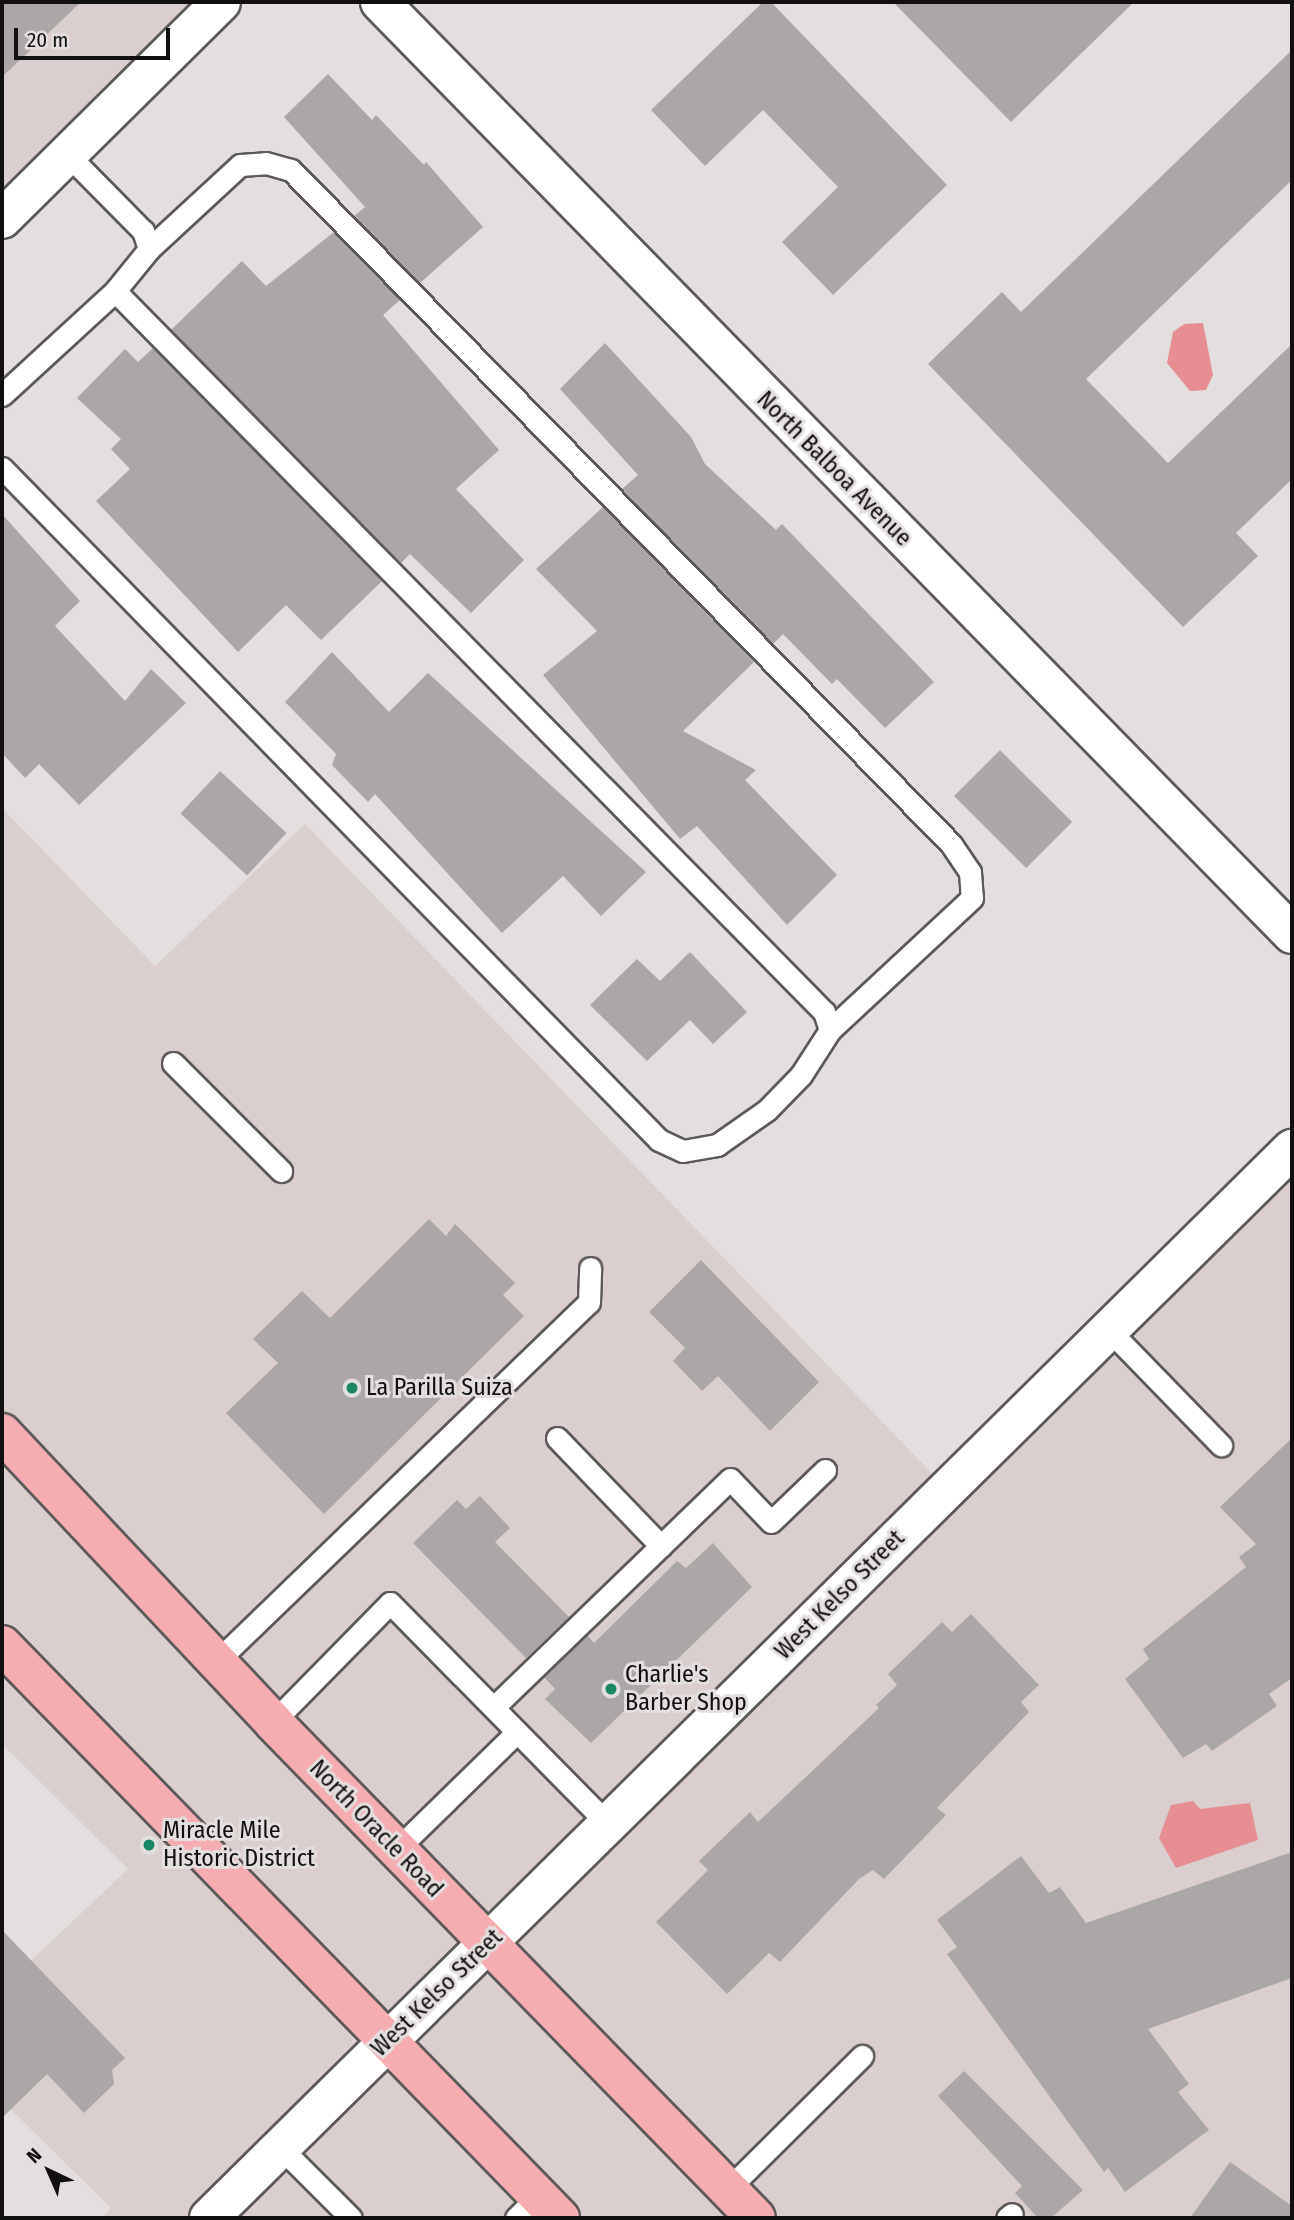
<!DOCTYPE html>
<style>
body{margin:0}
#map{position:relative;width:1294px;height:2220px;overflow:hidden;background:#e4dfdf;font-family:"Fira Sans Condensed",sans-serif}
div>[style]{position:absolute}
.built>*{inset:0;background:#dbcece}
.water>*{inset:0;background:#e68e92}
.building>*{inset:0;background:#aba7a7;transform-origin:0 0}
.roads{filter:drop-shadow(2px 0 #5d5959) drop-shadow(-2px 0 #5d5959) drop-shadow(0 2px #5d5959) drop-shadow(0 -2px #5d5959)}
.lane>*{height:21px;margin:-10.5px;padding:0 10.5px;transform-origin:10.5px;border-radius:10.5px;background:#fff}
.street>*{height:38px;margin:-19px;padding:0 19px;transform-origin:19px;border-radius:19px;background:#fff}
.secondary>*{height:38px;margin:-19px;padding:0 19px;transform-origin:19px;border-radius:19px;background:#fff}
.primary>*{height:38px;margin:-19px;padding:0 19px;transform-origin:19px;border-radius:19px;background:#f5adb2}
.dots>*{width:19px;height:19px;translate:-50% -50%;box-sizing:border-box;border:4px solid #e4dfdf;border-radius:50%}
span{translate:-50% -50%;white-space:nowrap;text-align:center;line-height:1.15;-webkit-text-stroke:6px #e4dfdf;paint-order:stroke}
.street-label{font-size:24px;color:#110f0f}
.poi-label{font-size:24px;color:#110f0f}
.left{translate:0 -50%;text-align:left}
.frame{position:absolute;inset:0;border:4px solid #110f0f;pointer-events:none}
.north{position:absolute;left:14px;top:2136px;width:70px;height:70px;-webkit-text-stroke:5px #e4dfdf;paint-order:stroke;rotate:316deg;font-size:19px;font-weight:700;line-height:28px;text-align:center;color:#110f0f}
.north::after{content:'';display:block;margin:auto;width:24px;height:32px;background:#110f0f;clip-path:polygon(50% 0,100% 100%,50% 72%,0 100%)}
.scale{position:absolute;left:14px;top:28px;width:156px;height:32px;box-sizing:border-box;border:4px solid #110f0f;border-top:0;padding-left:9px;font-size:21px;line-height:24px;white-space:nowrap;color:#110f0f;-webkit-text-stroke:5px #e4dfdf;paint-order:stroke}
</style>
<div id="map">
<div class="built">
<div style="clip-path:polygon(2px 2px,221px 2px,2px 219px)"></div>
<div style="clip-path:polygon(2px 808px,155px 966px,305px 824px,947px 1489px,1292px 1149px,1292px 2218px,102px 2218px,111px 2208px,2px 2101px,2px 1988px,128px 1869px,2px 1744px)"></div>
</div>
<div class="water">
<div style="clip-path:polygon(1203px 323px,1213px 375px,1206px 390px,1190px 391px,1167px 363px,1173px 332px,1184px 324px)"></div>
<div style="clip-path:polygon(1193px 1801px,1200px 1809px,1250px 1803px,1258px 1840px,1176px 1868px,1159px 1838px,1171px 1805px)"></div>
</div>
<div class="building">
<div style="clip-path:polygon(2px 2px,81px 2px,2px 77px)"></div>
<div style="clip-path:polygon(763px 2px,771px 2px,947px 185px,833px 295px,782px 242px,838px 187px,763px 110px,705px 166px,651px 110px)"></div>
<div style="clip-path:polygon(893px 2px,1134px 2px,1011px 122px)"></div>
<div style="clip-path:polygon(1292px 50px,1292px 180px,1086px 379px,1168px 463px,1292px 344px,1292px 479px,1236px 533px,1258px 556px,1183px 627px,928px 364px,1002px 292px,1021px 312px)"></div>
<div style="clip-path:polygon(328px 74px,372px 120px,376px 115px,424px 165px,426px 162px,483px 227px,420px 283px,354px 216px,365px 207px,284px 117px)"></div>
<div style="clip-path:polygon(334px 232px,400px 300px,383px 315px,499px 450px,456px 489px,524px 560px,471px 613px,410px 554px,401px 563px,171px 330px,242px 261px,266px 286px)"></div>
<div style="clip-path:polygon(605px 343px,691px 437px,705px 464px,776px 530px,782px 524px,934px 682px,885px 728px,837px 679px,832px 684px,783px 634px,773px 644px,622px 489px,638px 475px,560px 389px)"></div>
<div style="clip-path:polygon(153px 348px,382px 581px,321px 640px,286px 605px,238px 652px,96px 501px,130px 469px,111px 449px,121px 439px,77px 398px,125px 349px,138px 362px)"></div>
<div style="clip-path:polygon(603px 507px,754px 662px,683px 731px,756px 770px,745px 780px,837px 875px,787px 925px,697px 826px,680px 839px,543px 675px,597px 631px,536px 569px)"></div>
<div style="clip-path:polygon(2px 514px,80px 601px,55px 626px,125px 701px,151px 669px,186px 703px,79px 805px,39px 764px,25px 778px,2px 753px)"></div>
<div style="clip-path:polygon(332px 652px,389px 712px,428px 673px,646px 872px,601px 916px,563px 876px,502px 933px,375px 794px,368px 802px,332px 765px,336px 754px,285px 702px)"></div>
<div style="left:1000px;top:750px;width:102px;height:65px;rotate:45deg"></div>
<div style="left:220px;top:771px;width:91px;height:58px;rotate:43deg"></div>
<div style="clip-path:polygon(690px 952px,747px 1012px,713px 1044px,690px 1020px,647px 1061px,590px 1005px,637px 959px,660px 981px)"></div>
<div style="clip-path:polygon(429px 1219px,446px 1236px,455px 1224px,515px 1283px,503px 1295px,524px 1316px,324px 1514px,226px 1413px,278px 1363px,253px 1339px,302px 1291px,330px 1318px)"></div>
<div style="clip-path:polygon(701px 1260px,819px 1382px,770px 1431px,718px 1376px,702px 1391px,673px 1361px,685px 1348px,649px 1312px)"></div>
<div style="clip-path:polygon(1292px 1438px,1292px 1678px,1269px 1694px,1277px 1706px,1212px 1751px,1206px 1744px,1183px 1758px,1125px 1679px,1149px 1659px,1143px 1649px,1246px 1567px,1239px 1557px,1256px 1544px,1220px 1507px)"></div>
<div style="clip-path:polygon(480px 1496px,510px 1528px,495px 1542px,569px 1617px,526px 1658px,413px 1543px,457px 1500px,466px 1509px)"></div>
<div style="clip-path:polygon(713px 1543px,752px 1587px,591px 1743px,545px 1699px,555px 1689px,544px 1677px,587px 1635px,594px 1643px,677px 1561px,686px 1568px)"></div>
<div style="clip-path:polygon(971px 1614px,1039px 1685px,1021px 1702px,1029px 1712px,937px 1808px,946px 1815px,884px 1879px,873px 1870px,859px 1879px,780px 1962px,769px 1953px,727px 1994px,656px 1922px,708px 1870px,699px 1861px,750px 1812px,758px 1822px,879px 1708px,876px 1705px,897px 1685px,888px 1674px,942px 1622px,952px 1632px)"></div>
<div style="clip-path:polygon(1292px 1852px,1292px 1978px,1148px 2029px,1189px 2084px,1178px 2092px,1209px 2130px,1125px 2192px,1108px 2168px,1104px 2172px,947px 1954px,957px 1947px,937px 1920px,1021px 1856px,1049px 1893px,1060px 1887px,1086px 1923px)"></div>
<div style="clip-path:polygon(2px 1930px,125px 2058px,112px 2070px,114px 2084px,84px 2113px,47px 2074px,2px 2118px)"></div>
<div style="clip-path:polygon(964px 2071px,1083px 2190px,1051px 2218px,1038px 2218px,1015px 2193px,1022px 2186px,938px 2096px)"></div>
<div style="clip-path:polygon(1230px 2162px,1292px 2206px,1292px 2218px,1190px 2218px)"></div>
</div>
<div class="roads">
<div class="lane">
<div style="left:149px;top:249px;width:124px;rotate:-42.7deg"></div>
<div style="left:240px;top:165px;width:26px;rotate:-4deg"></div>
<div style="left:266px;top:163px;width:26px;rotate:16deg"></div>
<div style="left:291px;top:170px;width:943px;rotate:45.6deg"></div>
<div style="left:951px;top:844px;width:34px;rotate:56deg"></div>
<div style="left:970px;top:872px;width:26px;rotate:86deg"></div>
<div style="left:972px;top:898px;width:194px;rotate:137.1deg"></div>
<div style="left:2px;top:395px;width:154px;rotate:-42.6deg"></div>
<div style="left:2px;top:468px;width:940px;rotate:45.65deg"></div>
<div style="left:659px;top:1140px;width:26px;rotate:25deg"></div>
<div style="left:683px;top:1151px;width:35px;rotate:-10deg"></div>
<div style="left:717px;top:1145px;width:61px;rotate:-35deg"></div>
<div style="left:767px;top:1110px;width:49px;rotate:-45.8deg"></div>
<div style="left:801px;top:1075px;width:54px;rotate:-57.2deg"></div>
<div style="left:830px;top:1030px;width:19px;rotate:-108deg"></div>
<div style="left:824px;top:1012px;width:1011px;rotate:-134.52deg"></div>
<div style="left:115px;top:291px;width:54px;rotate:-51deg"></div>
<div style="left:149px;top:249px;width:19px;rotate:-108deg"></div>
<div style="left:143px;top:231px;width:108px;rotate:-134.6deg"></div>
<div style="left:173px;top:1063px;width:153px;rotate:45deg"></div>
<div style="left:1109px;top:1330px;width:161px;rotate:45.8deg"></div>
<div style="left:557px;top:1438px;width:150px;rotate:46.1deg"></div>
<div style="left:216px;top:1662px;width:518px;rotate:-43.98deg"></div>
<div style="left:589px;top:1302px;width:34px;rotate:-88deg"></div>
<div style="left:494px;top:1707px;width:328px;rotate:-44deg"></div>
<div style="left:730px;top:1479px;width:59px;rotate:46.4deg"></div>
<div style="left:771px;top:1522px;width:75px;rotate:-43.9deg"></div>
<div style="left:273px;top:1722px;width:167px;rotate:-45.5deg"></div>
<div style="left:390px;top:1603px;width:310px;rotate:45.4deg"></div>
<div style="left:396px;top:1850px;width:169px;rotate:-44.3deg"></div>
<div style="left:280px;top:2147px;width:100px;rotate:45deg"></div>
<div style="left:728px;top:2189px;width:189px;rotate:-44.8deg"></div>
<div style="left:516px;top:2218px;width:31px;rotate:-45deg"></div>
<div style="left:1007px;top:2218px;width:6px;rotate:-39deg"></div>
</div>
<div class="street">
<div style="left:380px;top:2px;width:1304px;rotate:45.62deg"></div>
<div style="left:209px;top:2218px;width:1522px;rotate:-44.63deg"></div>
</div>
<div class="secondary">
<div style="left:2px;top:219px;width:308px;rotate:-44.7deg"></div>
</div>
<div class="primary">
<div style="left:2px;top:1433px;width:396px;rotate:46.8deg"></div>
<div style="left:273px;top:1722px;width:692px;rotate:45.76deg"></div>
<div style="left:2px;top:1645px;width:800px;rotate:45.76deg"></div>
</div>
</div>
<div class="dots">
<div style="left:352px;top:1388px;background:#198766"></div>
<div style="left:611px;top:1689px;background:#198766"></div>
<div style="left:149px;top:1845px;background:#198766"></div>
</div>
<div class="street-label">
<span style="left:834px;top:469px;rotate:45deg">North Balboa Avenue</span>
<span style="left:840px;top:1595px;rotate:-45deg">West Kelso Street</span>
<span style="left:376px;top:1829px;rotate:46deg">North Oracle Road</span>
<span style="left:437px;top:1993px;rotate:-44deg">West Kelso Street</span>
</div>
<div class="poi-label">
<span class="left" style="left:366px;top:1388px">La Parilla Suiza</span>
<span class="left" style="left:625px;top:1689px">Charlie's<br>Barber Shop</span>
<span class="left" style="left:163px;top:1845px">Miracle Mile<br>Historic District</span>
</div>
<div class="frame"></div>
<div class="north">N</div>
<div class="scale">20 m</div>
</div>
